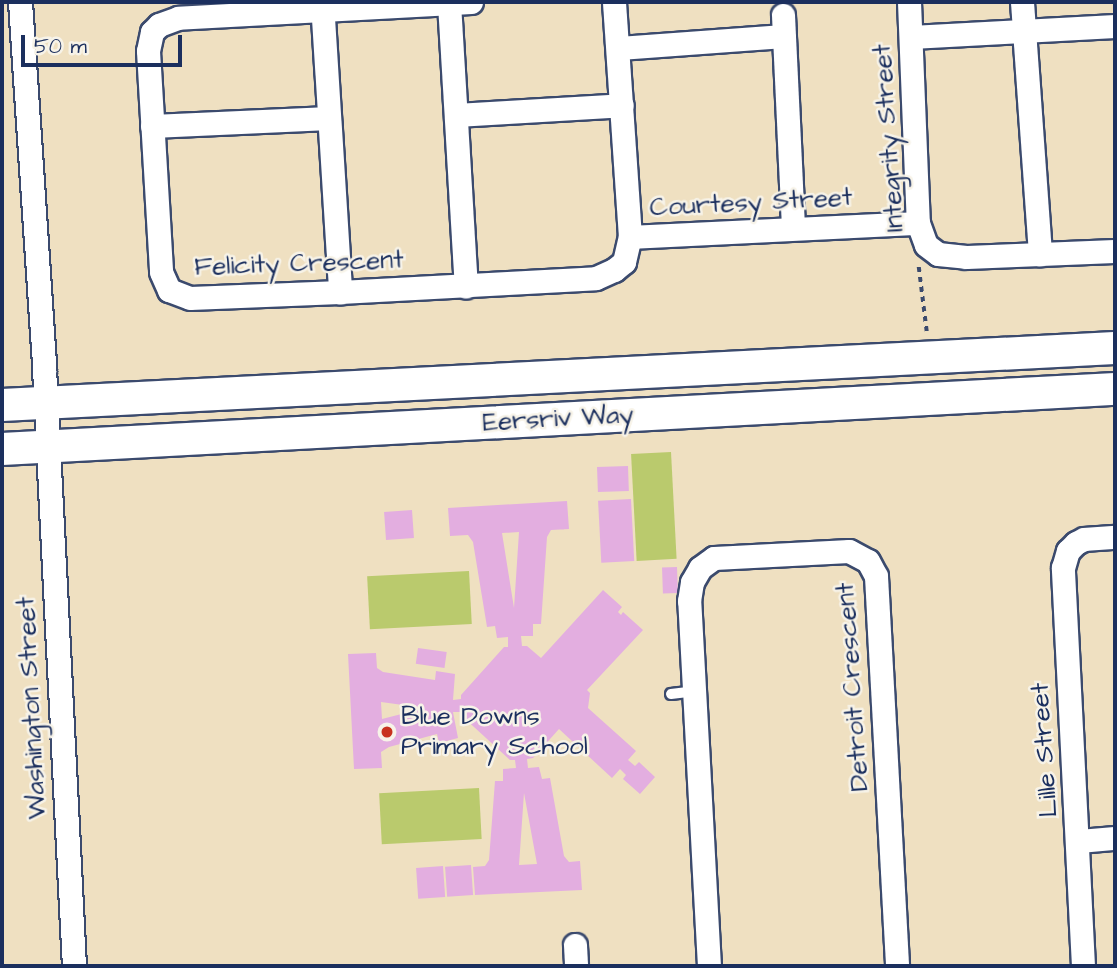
<!DOCTYPE html>
<style>
body{margin:0}
#map{position:relative;width:1117px;height:968px;overflow:hidden;background:#efe0c1;font-family:"Architects Daughter",sans-serif}
div>[style]{position:absolute}
.green>*{inset:0;background:#baca6d;transform-origin:0 0}
.building>*{inset:0;background:#e3aee0;transform-origin:0 0}
.path>*{height:3.5px;margin-top:-1.75px;transform-origin:0;background:repeating-linear-gradient(90deg,#3b4a6d 0 5px,transparent 0 10px)}
.roads{filter:drop-shadow(2px 0 #3b4a6d) drop-shadow(-2px 0 #3b4a6d) drop-shadow(0 2px #3b4a6d) drop-shadow(0 -2px #3b4a6d)}
.lane>*{height:10px;margin:-5px;padding:0 5px;transform-origin:5px;border-radius:5px;background:#fff}
.street>*{height:23px;margin:-11.5px;padding:0 11.5px;transform-origin:11.5px;border-radius:11.5px;background:#fff}
.secondary>*{height:32px;margin:-16px;padding:0 16px;transform-origin:16px;border-radius:16px;background:#fff}
.dots>*{width:19px;height:19px;translate:-50% -50%;box-sizing:border-box;border:4px solid #f7f3e8;border-radius:50%}
span{translate:-50% -50%;white-space:nowrap;text-align:center;line-height:1.15;-webkit-text-stroke:5px #f7f3e8;paint-order:stroke}
.street-label{font-size:26px;color:#1b2f5e}
.poi-label{font-size:26px;color:#1b2f5e}
.left{translate:0 -50%;text-align:left}
.frame{position:absolute;inset:0;border:4px solid #1b2f5e;pointer-events:none}
.scale{position:absolute;left:21px;top:35px;width:161px;height:32px;box-sizing:border-box;border:4px solid #1b2f5e;border-top:0;padding-left:9px;font-size:21px;line-height:24px;white-space:nowrap;color:#1b2f5e;-webkit-text-stroke:5px #f7f3e8;paint-order:stroke}
</style>
<div id="map">
<div class="green">
<div style="left:671px;top:452px;width:107px;height:40px;rotate:87deg"></div>
<div style="left:469px;top:571px;width:53px;height:102px;rotate:87deg"></div>
<div style="left:479px;top:788px;width:51px;height:100px;rotate:87deg"></div>
</div>
<div class="building">
<div style="left:628px;top:466px;width:25px;height:31px;rotate:88deg"></div>
<div style="left:631px;top:499px;width:62px;height:33px;rotate:87deg"></div>
<div style="clip-path:polygon(evenodd,567px 501px,569px 529px,551px 530px,547px 537px,541px 624px,533px 624px,533px 636px,521px 636px,522px 646px,527px 646px,541px 658px,603px 590px,622px 607px,618px 612px,621px 615px,623px 612px,643px 630px,587px 690px,590px 693px,588px 708px,636px 751px,628px 760px,635px 766px,639px 762px,655px 777px,640px 794px,623px 779px,626px 775px,620px 769px,612px 778px,559px 729px,533px 758px,527px 759px,528px 768px,539px 767px,542px 779px,550px 778px,564px 856px,569px 862px,580px 861px,582px 890px,475px 895px,473px 867px,485px 866px,489px 860px,495px 781px,503px 781px,503px 769px,516px 768px,515px 760px,510px 760px,462px 716px,462px 712px,453px 712px,458px 738px,439px 743px,437px 734px,389px 747px,381px 752px,382px 768px,354px 769px,348px 654px,376px 653px,377px 668px,383px 672px,435px 680px,436px 671px,455px 674px,453px 700px,461px 699px,461px 695px,504px 647px,508px 647px,508px 637px,497px 638px,495px 626px,487px 627px,473px 542px,468px 535px,450px 536px,448px 508px,567px 501px,519px 532px,514px 608px,502px 533px,519px 532px,567px 501px,381px 702px,425px 708px,382px 719px,381px 702px,567px 501px,524px 793px,537px 864px,519px 865px,524px 793px)"></div>
<div style="left:412px;top:510px;width:28px;height:28px;rotate:86deg"></div>
<div style="left:677px;top:567px;width:26px;height:15px;rotate:88deg"></div>
<div style="left:418px;top:648px;width:29px;height:16px;rotate:8deg"></div>
<div style="left:471px;top:865px;width:30px;height:26px;rotate:86deg"></div>
<div style="left:443px;top:866px;width:31px;height:27px;rotate:86deg"></div>
</div>
<div class="path">
<div style="left:919px;top:267px;width:65px;rotate:83deg"></div>
</div>
<div class="roads">
<div class="lane">
<div style="left:671px;top:694px;width:23px;rotate:-7deg"></div>
</div>
<div class="street">
<div style="left:20px;top:2px;width:367px;rotate:86.2deg"></div>
<div style="left:44px;top:368px;width:599px;rotate:87.13deg"></div>
<div style="left:322px;top:2px;width:291px;rotate:86.4deg"></div>
<div style="left:471px;top:2px;width:293px;rotate:176.9deg"></div>
<div style="left:178px;top:18px;width:20px;rotate:160deg"></div>
<div style="left:159px;top:25px;width:10px;rotate:135deg"></div>
<div style="left:152px;top:32px;width:19px;rotate:102deg"></div>
<div style="left:148px;top:51px;width:221px;rotate:86.6deg"></div>
<div style="left:161px;top:272px;width:20px;rotate:66deg"></div>
<div style="left:169px;top:290px;width:22px;rotate:21deg"></div>
<div style="left:190px;top:298px;width:150px;rotate:-2.3deg"></div>
<div style="left:340px;top:292px;width:256px;rotate:-3.1deg"></div>
<div style="left:596px;top:278px;width:20px;rotate:-24deg"></div>
<div style="left:614px;top:270px;width:13px;rotate:-39deg"></div>
<div style="left:624px;top:262px;width:26px;rotate:-77deg"></div>
<div style="left:630px;top:237px;width:236px;rotate:-93.9deg"></div>
<div style="left:909px;top:2px;width:221px;rotate:87.7deg"></div>
<div style="left:918px;top:223px;width:23px;rotate:70deg"></div>
<div style="left:926px;top:245px;width:15px;rotate:37deg"></div>
<div style="left:938px;top:254px;width:28px;rotate:6deg"></div>
<div style="left:966px;top:257px;width:149px;rotate:-2.3deg"></div>
<div style="left:1022px;top:2px;width:253px;rotate:85.9deg"></div>
<div style="left:449px;top:3px;width:284px;rotate:86.6deg"></div>
<div style="left:783px;top:15px;width:213px;rotate:87.3deg"></div>
<div style="left:911px;top:37px;width:204px;rotate:-3.1deg"></div>
<div style="left:619px;top:48px;width:165px;rotate:-4.2deg"></div>
<div style="left:456px;top:115px;width:166px;rotate:-3.4deg"></div>
<div style="left:152px;top:126px;width:177px;rotate:-2.6deg"></div>
<div style="left:630px;top:237px;width:288px;rotate:-2.8deg"></div>
<div style="left:1079px;top:841px;width:36px;rotate:-5deg"></div>
<div style="left:575px;top:945px;width:21px;rotate:87deg"></div>
<div style="left:709px;top:966px;width:366px;rotate:-93.1deg"></div>
<div style="left:689px;top:601px;width:19px;rotate:-81deg"></div>
<div style="left:692px;top:582px;width:16px;rotate:-60deg"></div>
<div style="left:700px;top:568px;width:17px;rotate:-36deg"></div>
<div style="left:714px;top:558px;width:135px;rotate:-3deg"></div>
<div style="left:849px;top:551px;width:21px;rotate:28deg"></div>
<div style="left:868px;top:561px;width:17px;rotate:62deg"></div>
<div style="left:876px;top:576px;width:391px;rotate:86.9deg"></div>
<div style="left:1083px;top:966px;width:399px;rotate:-92.9deg"></div>
<div style="left:1063px;top:568px;width:18px;rotate:-74deg"></div>
<div style="left:1068px;top:551px;width:11px;rotate:-45deg"></div>
<div style="left:1076px;top:543px;width:9px;rotate:-27deg"></div>
<div style="left:1084px;top:539px;width:31px;rotate:-4deg"></div>
</div>
<div class="secondary">
<div style="left:2px;top:405px;width:1114px;rotate:-2.93deg"></div>
<div style="left:2px;top:449px;width:1115px;rotate:-3.09deg"></div>
</div>
</div>
<div class="dots">
<div style="left:387px;top:732px;background:#c8321e"></div>
</div>
<div class="street-label">
<span style="left:889px;top:138px;rotate:-94deg">Integrity Street</span>
<span style="left:751px;top:203px;rotate:-3deg">Courtesy Street</span>
<span style="left:299px;top:264px;rotate:-2deg">Felicity Crescent</span>
<span style="left:558px;top:419px;rotate:-3deg">Eersriv Way</span>
<span style="left:853px;top:687px;rotate:-94deg">Detroit Crescent</span>
<span style="left:32px;top:708px;rotate:-93deg">Washington Street</span>
<span style="left:1045px;top:750px;rotate:-94deg">Lille Street</span>
</div>
<div class="poi-label">
<span class="left" style="left:401px;top:732px">Blue Downs<br>Primary School</span>
</div>
<div class="frame"></div>
<div class="scale">50 m</div>
</div>
